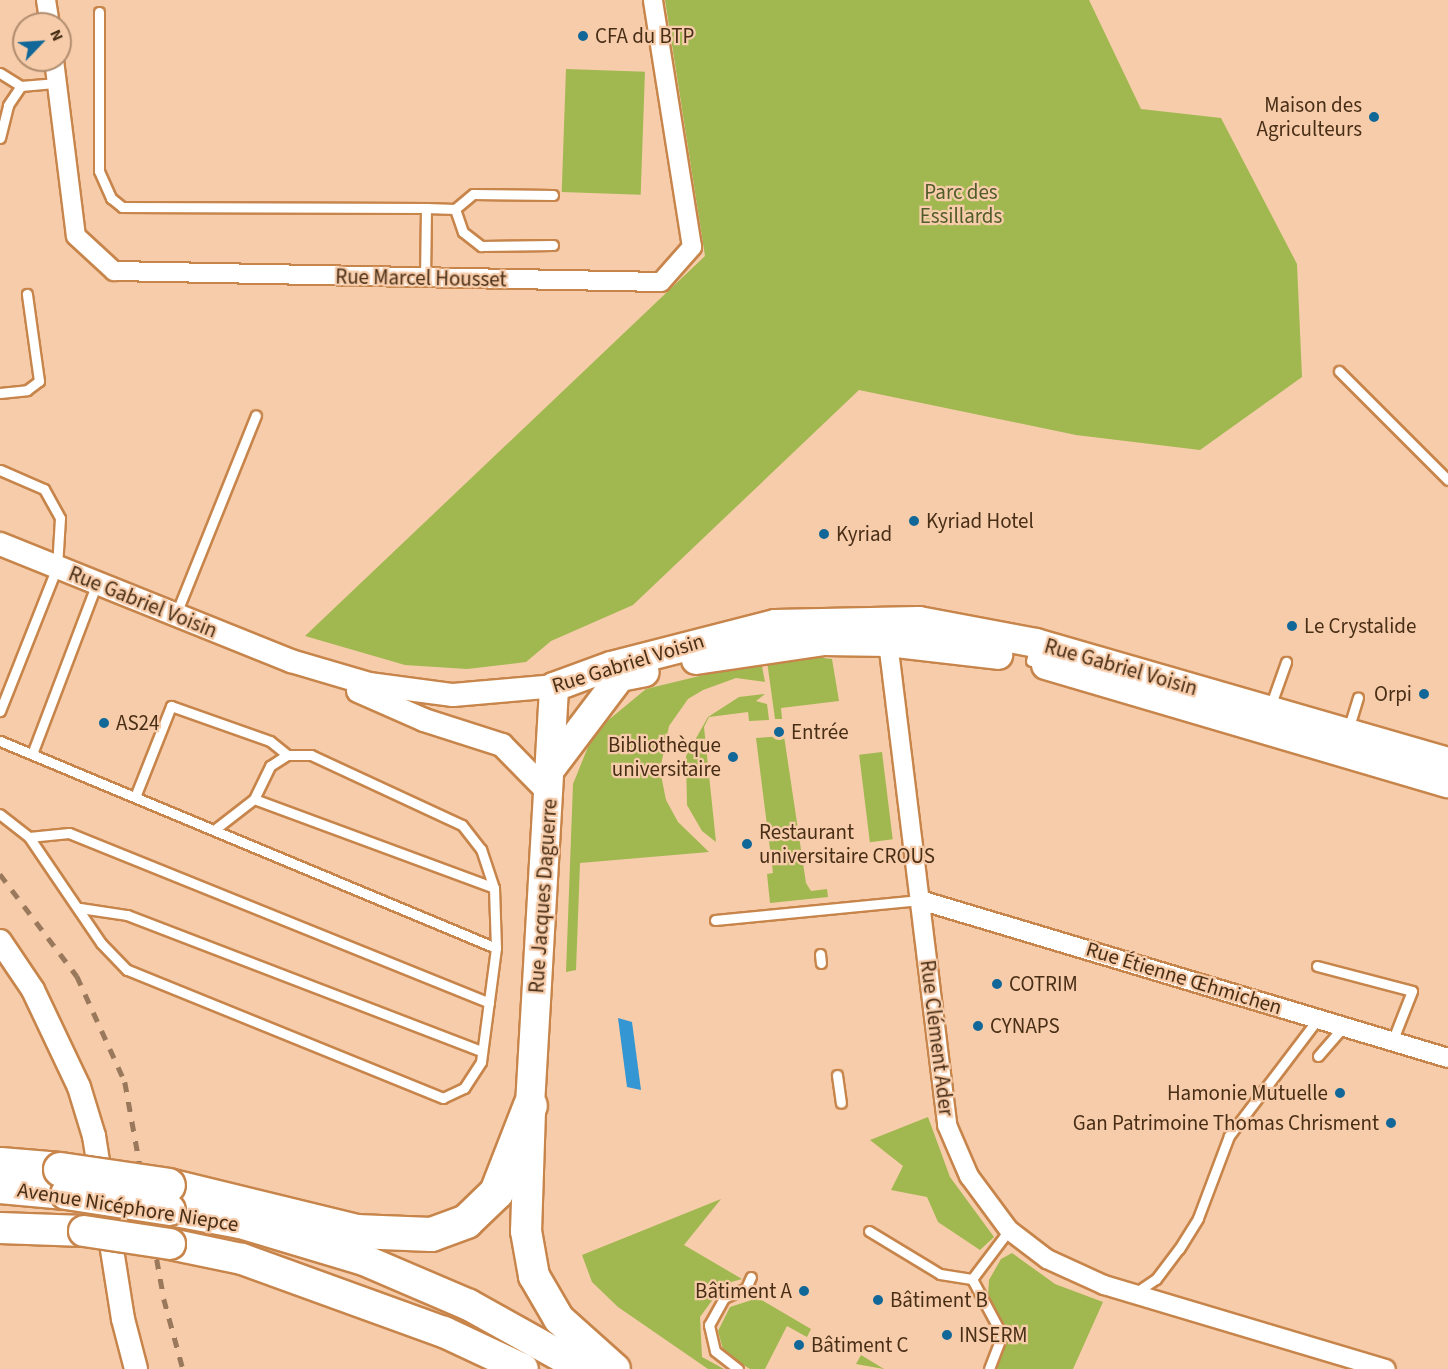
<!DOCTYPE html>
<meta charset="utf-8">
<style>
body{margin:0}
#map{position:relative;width:1448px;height:1369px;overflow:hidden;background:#f6ccaa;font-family:"Source Sans 3",sans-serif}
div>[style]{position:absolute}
.green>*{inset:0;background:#a0b84f;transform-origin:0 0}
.water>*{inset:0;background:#3496d3}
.roads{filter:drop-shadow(2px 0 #c7854b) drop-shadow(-2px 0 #c7854b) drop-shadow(0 2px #c7854b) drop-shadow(0 -2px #c7854b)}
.service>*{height:9px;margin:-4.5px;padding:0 4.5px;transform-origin:4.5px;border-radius:4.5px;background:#fff}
.minor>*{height:18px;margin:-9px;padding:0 9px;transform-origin:9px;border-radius:9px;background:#fff}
.tertiary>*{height:22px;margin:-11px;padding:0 11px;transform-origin:11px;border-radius:11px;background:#fff}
.primary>*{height:28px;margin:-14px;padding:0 14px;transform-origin:14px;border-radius:14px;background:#fff}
.trunk>*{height:30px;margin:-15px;padding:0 15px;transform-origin:15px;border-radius:15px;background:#fff}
.motorway>*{height:33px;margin:-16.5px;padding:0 16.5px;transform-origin:16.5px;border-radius:16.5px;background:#fff}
.rail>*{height:4.5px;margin-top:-2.25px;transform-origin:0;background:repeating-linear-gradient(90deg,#9a785b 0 10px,transparent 0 20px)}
.bridges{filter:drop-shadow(2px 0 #c7854b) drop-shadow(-2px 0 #c7854b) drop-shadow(0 2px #c7854b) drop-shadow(0 -2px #c7854b)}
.trunk-bridge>*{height:30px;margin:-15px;padding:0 15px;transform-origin:15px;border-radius:15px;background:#fff}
.motorway-bridge>*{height:33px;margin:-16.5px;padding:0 16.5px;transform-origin:16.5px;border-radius:16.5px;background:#fff}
.dots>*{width:16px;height:16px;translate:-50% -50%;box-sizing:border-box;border:3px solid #f6ccaa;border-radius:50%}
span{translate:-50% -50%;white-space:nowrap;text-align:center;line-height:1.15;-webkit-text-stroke:4.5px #f6ccaa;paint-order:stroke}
.poi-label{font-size:21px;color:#492e16}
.left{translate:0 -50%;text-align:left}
.right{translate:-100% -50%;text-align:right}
.park-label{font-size:21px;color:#505c29}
.street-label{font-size:21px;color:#492e16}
.north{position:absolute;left:12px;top:12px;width:60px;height:60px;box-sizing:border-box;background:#f6ccaa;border:2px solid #b18d6f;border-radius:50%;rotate:65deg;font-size:16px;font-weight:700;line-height:24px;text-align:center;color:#492e16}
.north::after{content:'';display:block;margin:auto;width:21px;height:27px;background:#116798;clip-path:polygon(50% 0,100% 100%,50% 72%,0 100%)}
</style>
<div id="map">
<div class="green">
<div style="clip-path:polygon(665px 0,1089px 0,1141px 109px,1221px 118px,1297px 264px,1302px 377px,1200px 450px,1076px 435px,859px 390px,633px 605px,551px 641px,526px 662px,467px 669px,405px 665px,305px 636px,705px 256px)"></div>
<div style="left:566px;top:69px;width:79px;height:123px;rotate:2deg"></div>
<div style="clip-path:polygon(807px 656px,832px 659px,839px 701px,781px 708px,782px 719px,775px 719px,767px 661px)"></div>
<div style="clip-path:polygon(761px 661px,765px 682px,736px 678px,703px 690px,688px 699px,669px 726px,660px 770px,666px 800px,678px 822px,709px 852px,580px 863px,576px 970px,566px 972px,573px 784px,594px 732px,646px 689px)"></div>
<div style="clip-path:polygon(765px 694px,756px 701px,767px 704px,769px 720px,749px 721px,748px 712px,709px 717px,704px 727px,716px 842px,702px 831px,687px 805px,686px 756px,708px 717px,739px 697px)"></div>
<div style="clip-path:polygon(784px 736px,806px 883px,811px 891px,827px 889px,828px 897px,770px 903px,767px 874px,773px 873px,756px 738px)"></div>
<div style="left:882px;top:752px;width:88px;height:23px;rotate:83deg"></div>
<div style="clip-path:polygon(928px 1117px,950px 1177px,994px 1237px,980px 1250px,938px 1222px,927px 1197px,891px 1190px,903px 1166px,870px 1140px)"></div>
<div style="clip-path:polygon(721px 1199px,684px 1245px,742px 1279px,724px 1284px,700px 1317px,702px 1357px,724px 1369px,708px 1369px,618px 1307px,592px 1282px,582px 1255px)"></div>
<div style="clip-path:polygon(1012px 1253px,1055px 1284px,1103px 1302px,1073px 1369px,997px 1369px,1007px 1337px,988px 1297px,989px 1280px,1001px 1259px)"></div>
<div style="clip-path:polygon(758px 1298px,811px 1329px,807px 1337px,787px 1326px,765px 1369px,750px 1369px,724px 1353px,718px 1331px,730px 1307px)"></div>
<div style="clip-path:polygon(861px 1355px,884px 1369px,856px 1364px)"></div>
</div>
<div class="water">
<div style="clip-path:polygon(618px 1018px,632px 1022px,641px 1090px,627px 1087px)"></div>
</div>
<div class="roads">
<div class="service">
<div style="left:99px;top:12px;width:159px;rotate:90deg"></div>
<div style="left:99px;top:171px;width:30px;rotate:66deg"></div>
<div style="left:111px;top:198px;width:14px;rotate:39deg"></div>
<div style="left:122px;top:207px;width:304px;rotate:0.2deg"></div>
<div style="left:426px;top:208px;width:70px;rotate:90.8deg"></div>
<div style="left:0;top:73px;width:25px;rotate:32deg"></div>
<div style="left:21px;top:86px;width:36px;rotate:-5deg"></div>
<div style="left:0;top:138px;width:34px;rotate:-76deg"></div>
<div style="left:8px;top:105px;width:23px;rotate:-56deg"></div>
<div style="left:426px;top:208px;width:29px;rotate:2deg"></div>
<div style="left:455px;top:209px;width:23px;rotate:-40deg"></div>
<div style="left:473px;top:194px;width:80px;rotate:0.7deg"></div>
<div style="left:455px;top:209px;width:24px;rotate:71deg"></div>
<div style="left:463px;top:232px;width:23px;rotate:38deg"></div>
<div style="left:481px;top:246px;width:72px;rotate:-0.8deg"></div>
<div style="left:1339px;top:371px;width:154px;rotate:45deg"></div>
<div style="left:0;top:393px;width:27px;rotate:-6deg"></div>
<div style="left:27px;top:390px;width:15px;rotate:-37deg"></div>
<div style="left:39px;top:381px;width:88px;rotate:-97.9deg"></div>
<div style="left:0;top:470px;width:48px;rotate:23.4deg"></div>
<div style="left:44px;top:489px;width:33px;rotate:61deg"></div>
<div style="left:60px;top:518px;width:49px;rotate:93.5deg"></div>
<div style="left:57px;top:567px;width:155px;rotate:111.6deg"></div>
<div style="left:176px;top:614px;width:214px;rotate:-68.1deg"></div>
<div style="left:1031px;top:661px;width:16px;rotate:-76deg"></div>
<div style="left:1270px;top:707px;width:48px;rotate:-70.4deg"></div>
<div style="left:1348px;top:730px;width:34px;rotate:-73deg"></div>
<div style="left:0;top:741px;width:537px;rotate:22.65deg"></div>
<div style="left:496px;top:948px;width:115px;rotate:97.5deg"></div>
<div style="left:481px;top:1062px;width:31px;rotate:123deg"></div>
<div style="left:464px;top:1088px;width:23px;rotate:155deg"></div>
<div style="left:443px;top:1098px;width:341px;rotate:-157.9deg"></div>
<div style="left:127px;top:970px;width:37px;rotate:-134deg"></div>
<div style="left:101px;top:943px;width:128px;rotate:-124.2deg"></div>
<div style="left:29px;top:837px;width:37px;rotate:-142deg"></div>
<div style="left:32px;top:754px;width:183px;rotate:-69.2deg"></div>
<div style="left:135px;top:797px;width:98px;rotate:-68.4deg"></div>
<div style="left:171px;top:706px;width:105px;rotate:19.5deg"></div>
<div style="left:270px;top:741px;width:22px;rotate:39deg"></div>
<div style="left:254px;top:799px;width:256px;rotate:20.3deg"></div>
<div style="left:214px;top:830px;width:51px;rotate:-37.8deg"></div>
<div style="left:254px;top:799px;width:37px;rotate:-64deg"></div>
<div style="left:270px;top:766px;width:20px;rotate:-33deg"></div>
<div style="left:287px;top:755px;width:24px"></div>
<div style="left:311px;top:755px;width:166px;rotate:24.9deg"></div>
<div style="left:462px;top:825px;width:31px;rotate:52deg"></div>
<div style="left:481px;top:849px;width:41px;rotate:71.6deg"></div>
<div style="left:494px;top:888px;width:60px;rotate:88.1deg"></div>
<div style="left:29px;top:837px;width:40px;rotate:-5.7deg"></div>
<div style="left:69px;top:833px;width:453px;rotate:22deg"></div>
<div style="left:80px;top:908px;width:48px;rotate:8.5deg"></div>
<div style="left:127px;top:915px;width:380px;rotate:21deg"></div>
<div style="left:715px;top:920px;width:206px;rotate:-5.6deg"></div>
<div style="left:820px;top:954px;width:9px;rotate:84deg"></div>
<div style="left:1317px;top:966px;width:98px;rotate:14.7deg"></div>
<div style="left:1412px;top:991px;width:55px;rotate:111.4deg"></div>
<div style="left:1318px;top:1056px;width:37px;rotate:-49deg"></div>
<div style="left:837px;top:1075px;width:28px;rotate:82deg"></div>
<div style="left:869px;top:1231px;width:83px;rotate:31.2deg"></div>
<div style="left:940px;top:1274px;width:32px;rotate:9deg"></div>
<div style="left:972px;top:1279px;width:61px;rotate:-52.9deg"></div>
<div style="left:972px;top:1279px;width:64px;rotate:61.8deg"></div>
<div style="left:1002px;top:1335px;width:36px;rotate:111deg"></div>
<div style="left:1135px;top:1293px;width:25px;rotate:-34deg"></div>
<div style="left:1156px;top:1279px;width:38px;rotate:-53deg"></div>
<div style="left:1179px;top:1249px;width:36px;rotate:-58deg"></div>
<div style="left:1198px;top:1218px;width:88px;rotate:-69.3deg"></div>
<div style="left:1229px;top:1136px;width:146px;rotate:-52.8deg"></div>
<div style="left:738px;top:1369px;width:29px;rotate:-142deg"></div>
<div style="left:715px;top:1351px;width:27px;rotate:-103deg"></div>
<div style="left:709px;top:1325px;width:31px;rotate:-61deg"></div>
<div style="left:724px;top:1298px;width:24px;rotate:-24deg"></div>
<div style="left:746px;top:1288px;width:12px;rotate:-66deg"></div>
</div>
<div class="minor">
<div style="left:46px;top:0;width:24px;rotate:81deg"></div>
<div style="left:54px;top:60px;width:177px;rotate:82.9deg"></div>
<div style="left:76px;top:236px;width:52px;rotate:42.6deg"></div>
<div style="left:114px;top:271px;width:547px;rotate:1.15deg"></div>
<div style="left:661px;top:282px;width:47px;rotate:-48.5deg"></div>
<div style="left:692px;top:247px;width:250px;rotate:-99deg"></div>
<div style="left:888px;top:642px;width:487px;rotate:83deg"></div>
<div style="left:947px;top:1125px;width:56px;rotate:66.7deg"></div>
<div style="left:969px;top:1176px;width:67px;rotate:53.5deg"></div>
<div style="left:1009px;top:1230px;width:48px;rotate:37.3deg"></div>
<div style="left:1047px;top:1259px;width:63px;rotate:24.5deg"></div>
<div style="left:1104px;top:1285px;width:294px;rotate:16.6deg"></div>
<div style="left:920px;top:900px;width:551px;rotate:16.66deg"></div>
</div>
<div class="tertiary">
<div style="left:0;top:544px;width:314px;rotate:21.9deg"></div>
<div style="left:291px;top:661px;width:81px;rotate:16.4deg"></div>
<div style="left:369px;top:684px;width:85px;rotate:7.5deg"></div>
<div style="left:453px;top:695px;width:115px;rotate:-5deg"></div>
<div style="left:358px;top:691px;width:72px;rotate:23.7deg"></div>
<div style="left:424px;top:720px;width:82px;rotate:17.8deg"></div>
<div style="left:502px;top:745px;width:67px;rotate:45.6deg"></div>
<div style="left:0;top:941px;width:59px;rotate:56deg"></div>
<div style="left:33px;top:990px;width:107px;rotate:64.6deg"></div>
<div style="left:79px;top:1087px;width:51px;rotate:73deg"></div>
<div style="left:94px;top:1136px;width:185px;rotate:81deg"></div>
<div style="left:123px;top:1319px;width:52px;rotate:75.4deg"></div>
</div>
<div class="primary">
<div style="left:696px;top:660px;width:130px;rotate:-8.4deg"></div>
<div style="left:825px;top:641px;width:63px;rotate:0.9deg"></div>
<div style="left:888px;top:642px;width:111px;rotate:6.7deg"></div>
<div style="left:1046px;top:665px;width:419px;rotate:16.4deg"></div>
<div style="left:552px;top:767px;width:113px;rotate:-52.9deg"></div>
<div style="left:620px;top:677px;width:25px;rotate:-11deg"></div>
<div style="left:530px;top:1105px;width:419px;rotate:-86.7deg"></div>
<div style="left:554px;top:687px;width:61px;rotate:-20.2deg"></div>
<div style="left:611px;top:666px;width:169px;rotate:-14.4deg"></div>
<div style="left:775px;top:624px;width:144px;rotate:-1.2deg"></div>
<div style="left:919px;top:621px;width:119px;rotate:10.6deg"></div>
<div style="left:1036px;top:643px;width:429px;rotate:16.1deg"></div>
</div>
<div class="trunk">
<div style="left:530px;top:1111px;width:120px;rotate:91.9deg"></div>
<div style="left:526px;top:1231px;width:46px;rotate:79.9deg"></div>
<div style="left:534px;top:1276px;width:50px;rotate:59.8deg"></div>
<div style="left:559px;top:1319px;width:75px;rotate:41.8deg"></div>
<div style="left:0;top:1188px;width:66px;rotate:5.2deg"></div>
<div style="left:170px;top:1210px;width:71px;rotate:10.5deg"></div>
<div style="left:240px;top:1223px;width:129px;rotate:16.6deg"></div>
<div style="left:364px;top:1260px;width:114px;rotate:23.2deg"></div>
<div style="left:469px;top:1305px;width:132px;rotate:29.1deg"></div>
<div style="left:0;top:1228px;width:84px;rotate:2deg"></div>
<div style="left:170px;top:1244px;width:74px;rotate:11.8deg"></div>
<div style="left:242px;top:1259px;width:215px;rotate:19.9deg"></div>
<div style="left:444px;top:1332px;width:87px;rotate:25.1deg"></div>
</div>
<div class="motorway">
<div style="left:0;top:1164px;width:60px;rotate:4.8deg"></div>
<div style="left:168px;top:1185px;width:194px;rotate:13.7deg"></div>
<div style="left:356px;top:1231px;width:75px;rotate:2.3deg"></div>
<div style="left:431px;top:1234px;width:37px;rotate:-20deg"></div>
<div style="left:466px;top:1221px;width:42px;rotate:-44deg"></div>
<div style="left:496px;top:1192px;width:93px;rotate:-68.7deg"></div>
</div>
</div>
<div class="rail">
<div style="left:0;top:874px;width:128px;rotate:53deg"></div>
<div style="left:77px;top:976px;width:116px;rotate:65.6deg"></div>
<div style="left:125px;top:1082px;width:220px;rotate:79.8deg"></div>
<div style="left:164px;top:1299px;width:73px;rotate:74.8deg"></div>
</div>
<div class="bridges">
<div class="trunk-bridge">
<div style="left:66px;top:1194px;width:105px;rotate:8.7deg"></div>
<div style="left:84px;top:1231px;width:87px;rotate:8.6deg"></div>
</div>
<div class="motorway-bridge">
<div style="left:60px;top:1169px;width:109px;rotate:8.4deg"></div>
</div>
</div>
<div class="dots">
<div style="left:583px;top:36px;background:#116798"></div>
<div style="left:1374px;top:117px;background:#116798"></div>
<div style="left:914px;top:521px;background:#116798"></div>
<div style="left:824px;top:534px;background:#116798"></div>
<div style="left:1292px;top:626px;background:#116798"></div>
<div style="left:1424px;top:694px;background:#116798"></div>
<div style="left:104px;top:723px;background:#116798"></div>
<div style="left:779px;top:732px;background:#116798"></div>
<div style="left:733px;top:757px;background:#116798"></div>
<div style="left:747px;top:844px;background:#116798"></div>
<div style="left:997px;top:984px;background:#116798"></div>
<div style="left:978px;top:1026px;background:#116798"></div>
<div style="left:1340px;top:1093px;background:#116798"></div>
<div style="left:1391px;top:1123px;background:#116798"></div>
<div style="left:804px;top:1291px;background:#116798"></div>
<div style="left:878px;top:1300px;background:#116798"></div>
<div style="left:947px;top:1335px;background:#116798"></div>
<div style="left:799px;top:1345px;background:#116798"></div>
</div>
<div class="poi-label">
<span class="left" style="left:595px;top:36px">CFA du BTP</span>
<span class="right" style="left:1362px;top:117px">Maison des<br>Agriculteurs</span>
<span class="left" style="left:926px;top:521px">Kyriad Hotel</span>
<span class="left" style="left:836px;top:534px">Kyriad</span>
<span class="left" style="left:1304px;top:626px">Le Crystalide</span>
<span class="right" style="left:1412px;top:694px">Orpi</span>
<span class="left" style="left:116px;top:723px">AS24</span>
<span class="left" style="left:791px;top:732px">Entrée</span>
<span class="right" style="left:721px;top:757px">Bibliothèque<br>universitaire</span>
<span class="left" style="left:759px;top:844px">Restaurant<br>universitaire CROUS</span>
<span class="left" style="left:1009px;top:984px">COTRIM</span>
<span class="left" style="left:990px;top:1026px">CYNAPS</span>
<span class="right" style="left:1328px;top:1093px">Hamonie Mutuelle</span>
<span class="right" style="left:1379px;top:1123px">Gan Patrimoine Thomas Chrisment</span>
<span class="right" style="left:792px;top:1291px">Bâtiment A</span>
<span class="left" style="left:890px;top:1300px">Bâtiment B</span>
<span class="left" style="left:959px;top:1335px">INSERM</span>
<span class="left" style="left:811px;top:1345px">Bâtiment C</span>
</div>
<div class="park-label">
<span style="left:961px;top:204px">Parc des<br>Essillards</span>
</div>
<div class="street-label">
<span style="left:421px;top:278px;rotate:1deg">Rue Marcel Housset</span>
<span style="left:143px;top:602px;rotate:22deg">Rue Gabriel Voisin</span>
<span style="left:628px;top:663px;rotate:-17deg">Rue Gabriel Voisin</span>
<span style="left:1121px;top:667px;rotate:16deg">Rue Gabriel Voisin</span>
<span style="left:543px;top:896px;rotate:-86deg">Rue Jacques Daguerre</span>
<span style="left:1184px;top:978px;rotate:17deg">Rue Étienne Œhmichen</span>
<span style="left:937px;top:1038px;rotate:83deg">Rue Clément Ader</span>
<span style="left:128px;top:1207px;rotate:9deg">Avenue Nicéphore Niepce</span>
</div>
<div class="north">N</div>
</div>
